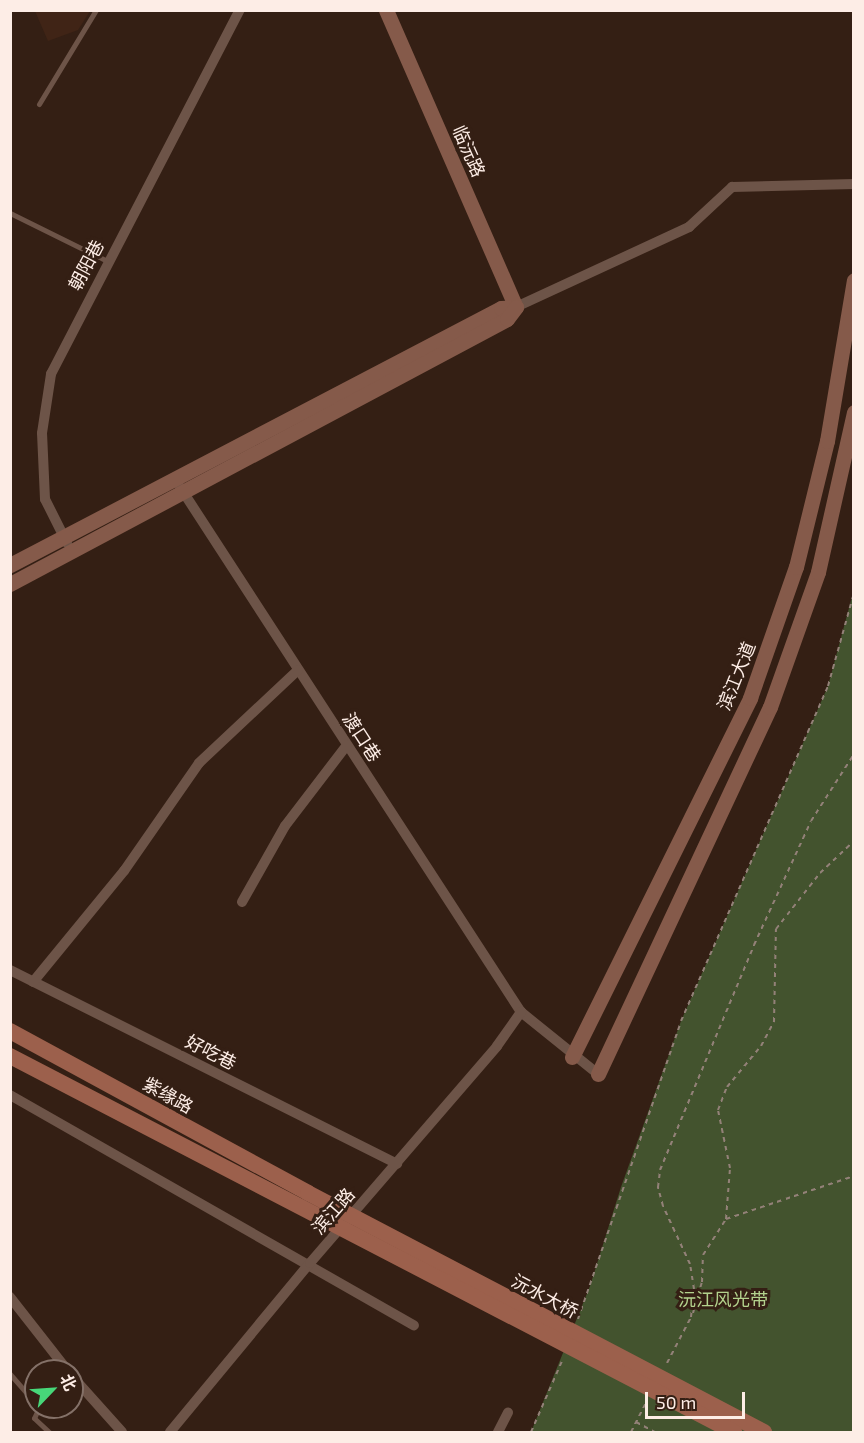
<!DOCTYPE html>
<meta charset="utf-8">
<style>
body{margin:0}
#map{position:relative;width:864px;height:1443px;overflow:hidden;background:#341f14;font-family:"Exo 2","Noto Sans SC",sans-serif}
div>[style]{position:absolute}
.built>*{inset:0;background:#402416}
.green>*{inset:0;background:#43532e}
.path>*{height:2px;margin-top:-1px;transform-origin:0;background:repeating-linear-gradient(90deg,#938178 0 4.5px,transparent 0 9px)}
.lane>*{height:5px;margin:-2.5px;padding:0 2.5px;transform-origin:2.5px;border-radius:2.5px;background:#6d5448}
.street>*{height:10px;margin:-5px;padding:0 5px;transform-origin:5px;border-radius:5px;background:#6d5448}
.secondary>*{height:15px;margin:-7.5px;padding:0 7.5px;transform-origin:7.5px;border-radius:7.5px;background:#855a4a}
.primary>*{height:16px;margin:-8px;padding:0 8px;transform-origin:8px;border-radius:8px;background:#9c604c}
span{translate:-50% -50%;white-space:nowrap;text-align:center;line-height:1.15;-webkit-text-stroke:6px #341f14;paint-order:stroke}
.street-label{font-size:18px;color:#fdede6}
.park-label{font-size:18px;color:#b3d28d}
.frame{position:absolute;inset:0;border:12px solid #fdede6;pointer-events:none}
.north{position:absolute;left:24px;top:1359px;width:60px;height:60px;box-sizing:border-box;background:#341f14;border:2px solid #847168;border-radius:50%;rotate:65deg;font-size:16px;font-weight:700;line-height:24px;text-align:center;color:#fdede6}
.north::after{content:'';display:block;margin:auto;width:21px;height:27px;background:#47d779;clip-path:polygon(50% 0,100% 100%,50% 72%,0 100%)}
.scale{position:absolute;left:645px;top:1392px;width:100px;height:27px;box-sizing:border-box;border:3px solid #fdede6;border-top:0;padding-left:8px;font-size:18px;line-height:21px;white-space:nowrap;color:#fdede6;-webkit-text-stroke:4px #341f14;paint-order:stroke}
</style>
<div id="map">
<div class="built">
<div style="clip-path:polygon(35px 11px,90px 11px,78px 30px,48px 41px)"></div>
</div>
<div class="green">
<div style="clip-path:polygon(853px 593px,853px 1432px,531px 1432px,590px 1286px,621px 1187px,681px 1021px,828px 686px)"></div>
</div>
<div class="path">
<div style="left:726px;top:1219px;width:51px;rotate:-85.5deg"></div>
<div style="left:730px;top:1168px;width:59px;rotate:-101.7deg"></div>
<div style="left:718px;top:1110px;width:25px;rotate:-69deg"></div>
<div style="left:727px;top:1087px;width:53px;rotate:-50.3deg"></div>
<div style="left:761px;top:1046px;width:27px;rotate:-62deg"></div>
<div style="left:774px;top:1022px;width:93px;rotate:-88.8deg"></div>
<div style="left:776px;top:929px;width:71px;rotate:-51.8deg"></div>
<div style="left:820px;top:873px;width:47px;rotate:-43.3deg"></div>
<div style="left:693px;top:1313px;width:32px;rotate:-74deg"></div>
<div style="left:702px;top:1282px;width:27px;rotate:-88deg"></div>
<div style="left:703px;top:1255px;width:43px;rotate:-57.4deg"></div>
<div style="left:726px;top:1219px;width:135px;rotate:-18.6deg"></div>
<div style="left:578px;top:1319px;width:315px;rotate:-70.9deg"></div>
<div style="left:681px;top:1021px;width:366px;rotate:-66.3deg"></div>
<div style="left:828px;top:686px;width:97px;rotate:-74.4deg"></div>
<div style="left:667px;top:1363px;width:52px;rotate:-62.4deg"></div>
<div style="left:691px;top:1317px;width:28px;rotate:-84deg"></div>
<div style="left:694px;top:1289px;width:25px;rotate:-99deg"></div>
<div style="left:690px;top:1264px;width:64px;rotate:-115deg"></div>
<div style="left:663px;top:1206px;width:20px;rotate:-105deg"></div>
<div style="left:658px;top:1187px;width:17px;rotate:-83deg"></div>
<div style="left:660px;top:1170px;width:244px;rotate:-67.3deg"></div>
<div style="left:754px;top:945px;width:136px;rotate:-65.3deg"></div>
<div style="left:811px;top:821px;width:80px;rotate:-57.3deg"></div>
<div style="left:636px;top:1422px;width:21px;rotate:28deg"></div>
<div style="left:531px;top:1432px;width:77px;rotate:-66.4deg"></div>
<div style="left:631px;top:1432px;width:33px;rotate:-63deg"></div>
</div>
<div class="lane">
<div style="left:39px;top:104px;width:110px;rotate:-58.8deg"></div>
<div style="left:10px;top:213px;width:108px;rotate:26.3deg"></div>
<div style="left:10px;top:1374px;width:40px;rotate:49deg"></div>
<div style="left:39px;top:1407px;width:12px;rotate:114deg"></div>
<div style="left:34px;top:1418px;width:21px;rotate:43deg"></div>
</div>
<div class="street">
<div style="left:516px;top:307px;width:191px;rotate:-24.8deg"></div>
<div style="left:689px;top:227px;width:59px;rotate:-42.9deg"></div>
<div style="left:732px;top:187px;width:122px;rotate:-1.4deg"></div>
<div style="left:180px;top:487px;width:626px;rotate:57deg"></div>
<div style="left:521px;top:1012px;width:99px;rotate:38.8deg"></div>
<div style="left:67px;top:543px;width:49px;rotate:-116.6deg"></div>
<div style="left:45px;top:499px;width:66px;rotate:-92.6deg"></div>
<div style="left:42px;top:433px;width:60px;rotate:-81.3deg"></div>
<div style="left:51px;top:374px;width:410px;rotate:-62.6deg"></div>
<div style="left:242px;top:902px;width:87px;rotate:-60.5deg"></div>
<div style="left:285px;top:826px;width:102px;rotate:-52.6deg"></div>
<div style="left:10px;top:970px;width:433px;rotate:26.6deg"></div>
<div style="left:33px;top:982px;width:144px;rotate:-50.7deg"></div>
<div style="left:124px;top:871px;width:131px;rotate:-55.2deg"></div>
<div style="left:199px;top:763px;width:136px;rotate:-43.2deg"></div>
<div style="left:10px;top:1095px;width:465px;rotate:29.7deg"></div>
<div style="left:10px;top:1297px;width:94px;rotate:51.9deg"></div>
<div style="left:72px;top:1376px;width:75px;rotate:48.2deg"></div>
<div style="left:170px;top:1432px;width:219px;rotate:-50.4deg"></div>
<div style="left:310px;top:1263px;width:286px;rotate:-49.2deg"></div>
<div style="left:497px;top:1046px;width:42px;rotate:-54.8deg"></div>
<div style="left:498px;top:1432px;width:22px;rotate:-63deg"></div>
</div>
<div class="secondary">
<div style="left:386px;top:10px;width:324px;rotate:66.4deg"></div>
<div style="left:10px;top:565px;width:554px;rotate:-27.63deg"></div>
<div style="left:501px;top:308px;width:15px;rotate:-4deg"></div>
<div style="left:10px;top:584px;width:563px;rotate:-28.07deg"></div>
<div style="left:507px;top:319px;width:15px;rotate:-53deg"></div>
<div style="left:572px;top:1057px;width:401px;rotate:-63.6deg"></div>
<div style="left:750px;top:698px;width:139px;rotate:-70.7deg"></div>
<div style="left:796px;top:567px;width:130px;rotate:-76.2deg"></div>
<div style="left:827px;top:441px;width:163px;rotate:-80.5deg"></div>
<div style="left:598px;top:1074px;width:405px;rotate:-64.9deg"></div>
<div style="left:770px;top:707px;width:143px;rotate:-70.4deg"></div>
<div style="left:818px;top:572px;width:164px;rotate:-77.3deg"></div>
</div>
<div class="primary">
<div style="left:10px;top:1031px;width:339px;rotate:28.5deg"></div>
<div style="left:308px;top:1193px;width:515px;rotate:27.66deg"></div>
<div style="left:10px;top:1056px;width:816px;rotate:27.44deg"></div>
</div>
<div class="street-label">
<span style="left:469px;top:151px;rotate:66deg">临沅路</span>
<span style="left:86px;top:265px;rotate:-62deg">朝阳巷</span>
<span style="left:736px;top:676px;rotate:-68deg">滨江大道</span>
<span style="left:362px;top:737px;rotate:57deg">渡口巷</span>
<span style="left:211px;top:1052px;rotate:27deg">好吃巷</span>
<span style="left:168px;top:1095px;rotate:29deg">紫缘路</span>
<span style="left:333px;top:1211px;rotate:-49deg">滨江路</span>
<span style="left:545px;top:1296px;rotate:28deg">沅水大桥</span>
</div>
<div class="park-label">
<span style="left:723px;top:1299px">沅江风光带</span>
</div>
<div class="frame"></div>
<div class="north">北</div>
<div class="scale">50 m</div>
</div>
